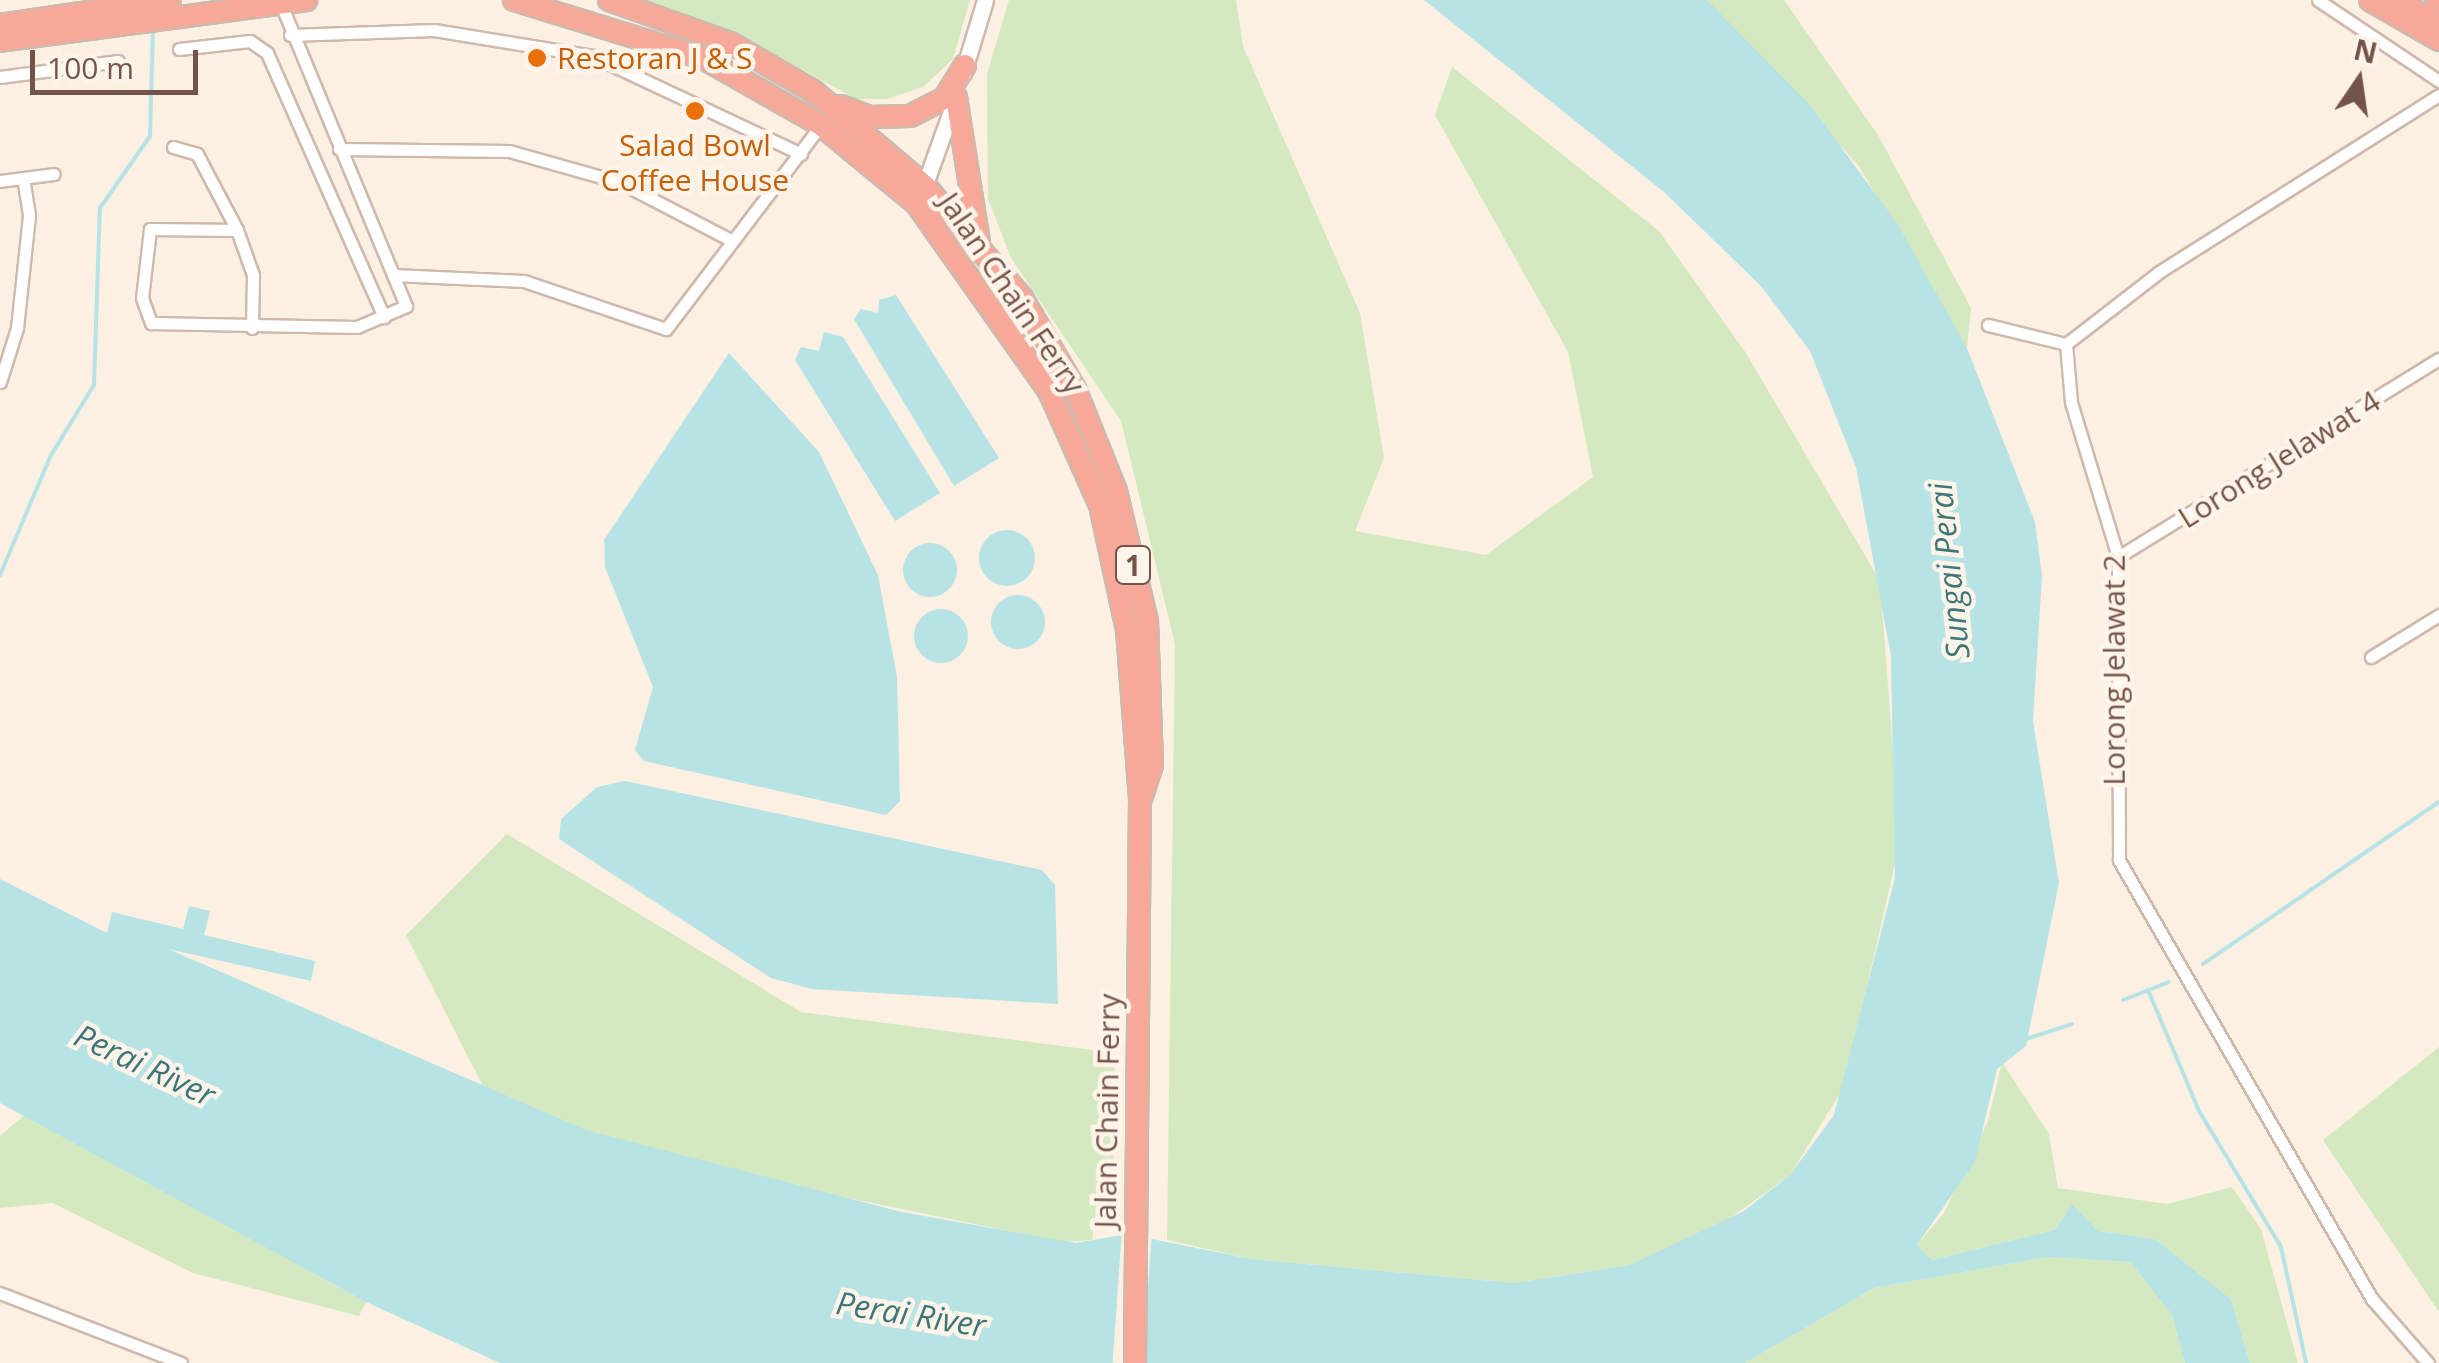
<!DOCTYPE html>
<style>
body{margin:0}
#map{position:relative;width:2439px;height:1363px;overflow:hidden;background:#fcf0e3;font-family:"Open Sans",sans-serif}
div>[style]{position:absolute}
.green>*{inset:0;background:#d5e9c1}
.water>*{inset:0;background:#b7e3e5}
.round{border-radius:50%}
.pier>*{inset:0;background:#fcf0e3;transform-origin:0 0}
.stream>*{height:4px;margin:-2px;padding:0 2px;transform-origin:2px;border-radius:2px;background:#b7e3e5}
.roads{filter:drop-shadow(2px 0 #cfb8ac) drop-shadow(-2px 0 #cfb8ac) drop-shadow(0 2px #cfb8ac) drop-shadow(0 -2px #cfb8ac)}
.street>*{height:11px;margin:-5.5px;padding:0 5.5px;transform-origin:5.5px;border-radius:5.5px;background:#fff}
.secondary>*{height:15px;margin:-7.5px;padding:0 7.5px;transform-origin:7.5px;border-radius:7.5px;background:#fff}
.highway>*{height:20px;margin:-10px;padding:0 10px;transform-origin:10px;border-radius:10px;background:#f7a999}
.dots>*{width:28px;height:28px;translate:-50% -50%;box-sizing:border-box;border:5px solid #fff4e9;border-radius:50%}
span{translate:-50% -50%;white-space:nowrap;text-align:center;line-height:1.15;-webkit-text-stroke:9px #fff4e9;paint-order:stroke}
.shield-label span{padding:2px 8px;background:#fff4e9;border:2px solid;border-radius:8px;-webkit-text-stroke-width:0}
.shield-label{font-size:28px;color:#745449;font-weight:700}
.food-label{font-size:30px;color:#c56008}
.left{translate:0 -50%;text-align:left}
.street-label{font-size:30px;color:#745449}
.water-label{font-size:32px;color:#3c7679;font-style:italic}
.north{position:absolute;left:2309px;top:30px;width:100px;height:100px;-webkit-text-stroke:8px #fff4e9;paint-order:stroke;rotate:13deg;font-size:28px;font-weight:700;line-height:40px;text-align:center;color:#745449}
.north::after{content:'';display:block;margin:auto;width:35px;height:45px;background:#745449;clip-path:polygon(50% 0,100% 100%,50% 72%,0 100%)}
.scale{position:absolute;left:30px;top:50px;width:168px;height:45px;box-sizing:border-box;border:5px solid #745449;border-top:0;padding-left:12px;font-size:30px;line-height:35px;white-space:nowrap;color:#745449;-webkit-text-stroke:8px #fff4e9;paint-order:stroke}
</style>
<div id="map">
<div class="green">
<div style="clip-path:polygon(629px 0,970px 0,953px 59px,923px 87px,887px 99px,856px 99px,745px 38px)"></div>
<div style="clip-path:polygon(1009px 0,1236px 0,1243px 46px,1360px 313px,1384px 458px,1355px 531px,1486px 555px,1593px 477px,1568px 352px,1435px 115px,1452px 67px,1659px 231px,1746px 353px,1880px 581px,1900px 842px,1844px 1087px,1790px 1175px,1705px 1236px,1630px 1265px,1515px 1283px,1251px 1259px,1167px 1240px,1175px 644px,1121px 421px,1011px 258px,988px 199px,987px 74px)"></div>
<div style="clip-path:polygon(1707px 0,1784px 0,1878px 135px,1971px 308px,1967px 348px,1859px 166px)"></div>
<div style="clip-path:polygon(507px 834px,801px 1012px,1115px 1053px,1113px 1200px,1098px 1197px,1092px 1240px,1062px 1242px,776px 1183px,586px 1130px,485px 1090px,406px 935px)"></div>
<div style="clip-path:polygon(2439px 1047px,2439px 1312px,2323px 1140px)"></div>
<div style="clip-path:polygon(2002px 1062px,2049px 1134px,2058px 1188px,2167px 1204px,2232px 1187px,2261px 1229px,2298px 1363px,2250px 1363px,2231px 1299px,2155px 1239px,2098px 1231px,2072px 1204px,2055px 1230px,1932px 1260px,1917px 1245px,1944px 1213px,1988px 1121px)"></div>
<div style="clip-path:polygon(24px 1115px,366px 1302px,359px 1316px,193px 1273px,53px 1203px,0 1208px,0 1136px)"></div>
<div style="clip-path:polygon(2048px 1257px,2130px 1262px,2172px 1315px,2185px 1363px,1745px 1363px,1874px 1288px)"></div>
</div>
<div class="water">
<div style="clip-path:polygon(1424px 0,1707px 0,1810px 105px,1897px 223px,1967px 348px,2035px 522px,2042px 576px,2033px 721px,2059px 883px,2026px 1046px,1997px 1069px,1975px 1162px,1917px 1245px,1932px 1260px,2055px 1230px,2072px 1204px,2098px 1231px,2155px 1239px,2231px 1299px,2250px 1363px,2185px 1363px,2172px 1315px,2130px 1262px,2048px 1257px,1874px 1288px,1745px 1363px,500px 1363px,366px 1302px,0 1103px,0 879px,107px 933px,112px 912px,183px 929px,189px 906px,210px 911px,204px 935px,315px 961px,311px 981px,168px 949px,586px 1130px,902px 1212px,1076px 1243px,1127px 1234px,1251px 1259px,1515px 1283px,1630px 1265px,1744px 1211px,1790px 1175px,1834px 1115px,1895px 878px,1891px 656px,1856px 467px,1810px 351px,1761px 286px,1664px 192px)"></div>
<div style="clip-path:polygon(896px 295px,999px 458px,954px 486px,854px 319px,861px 309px,878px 313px,879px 300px)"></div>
<div style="clip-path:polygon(824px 332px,843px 337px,940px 493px,895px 521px,795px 360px,801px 347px,819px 351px)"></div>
<div style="clip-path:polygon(729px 353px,819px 452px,878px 575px,897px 677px,900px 801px,886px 815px,644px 761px,635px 750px,653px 687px,605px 567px,604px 540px)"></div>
<div class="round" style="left:979px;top:530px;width:56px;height:56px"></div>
<div class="round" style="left:903px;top:543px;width:54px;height:54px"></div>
<div class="round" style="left:991px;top:595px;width:54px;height:54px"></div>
<div class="round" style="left:914px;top:609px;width:54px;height:54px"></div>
<div style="clip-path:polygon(625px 781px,1042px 870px,1055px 885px,1058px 1004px,812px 989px,771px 978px,559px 839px,561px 819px,597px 787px)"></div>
</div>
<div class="pier">
<div style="left:1122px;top:1229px;width:30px;height:134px;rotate:4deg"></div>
</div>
<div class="stream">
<div style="left:0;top:575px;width:128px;rotate:-67deg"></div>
<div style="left:50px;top:457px;width:84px;rotate:-58.6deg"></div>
<div style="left:94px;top:385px;width:177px;rotate:-88.1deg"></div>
<div style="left:100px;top:208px;width:88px;rotate:-55.2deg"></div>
<div style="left:150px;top:136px;width:106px;rotate:-88.4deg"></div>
<div style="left:2203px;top:964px;width:286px;rotate:-34.5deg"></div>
<div style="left:2148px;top:990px;width:131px;rotate:67.1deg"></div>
<div style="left:2199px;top:1111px;width:159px;rotate:58.9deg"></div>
<div style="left:2281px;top:1247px;width:119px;rotate:77.8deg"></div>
<div style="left:2123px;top:1000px;width:49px;rotate:-21.4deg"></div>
<div style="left:2026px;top:1039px;width:48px;rotate:-18.1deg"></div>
</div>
<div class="roads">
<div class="street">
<div style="left:2318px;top:0;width:146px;rotate:33.8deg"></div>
<div style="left:290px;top:35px;width:144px;rotate:-2deg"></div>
<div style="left:434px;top:30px;width:161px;rotate:9.3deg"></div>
<div style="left:593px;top:56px;width:230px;rotate:25.2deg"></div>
<div style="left:179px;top:49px;width:71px;rotate:-6.4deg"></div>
<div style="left:250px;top:41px;width:21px;rotate:35deg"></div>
<div style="left:267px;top:53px;width:289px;rotate:66.1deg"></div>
<div style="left:0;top:77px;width:119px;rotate:-7.7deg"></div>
<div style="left:173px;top:147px;width:25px;rotate:16deg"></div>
<div style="left:197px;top:154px;width:86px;rotate:62.2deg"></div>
<div style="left:237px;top:230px;width:48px;rotate:70.4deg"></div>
<div style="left:253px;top:275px;width:53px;rotate:91.1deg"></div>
<div style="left:339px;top:149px;width:170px;rotate:0.7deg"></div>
<div style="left:509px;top:151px;width:114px;rotate:15.7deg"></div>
<div style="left:619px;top:182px;width:126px;rotate:27.4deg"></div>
<div style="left:0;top:181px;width:54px;rotate:-7.4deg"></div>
<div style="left:237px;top:230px;width:87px;rotate:-179.3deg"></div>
<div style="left:150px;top:229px;width:69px;rotate:96.6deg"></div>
<div style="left:142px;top:298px;width:27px;rotate:70deg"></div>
<div style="left:151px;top:323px;width:206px;rotate:1.1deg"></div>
<div style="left:357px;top:327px;width:53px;rotate:-23.2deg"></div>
<div style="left:406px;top:306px;width:329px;rotate:-112.5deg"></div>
<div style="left:393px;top:275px;width:131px;rotate:2.6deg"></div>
<div style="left:524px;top:281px;width:150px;rotate:18.7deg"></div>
<div style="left:666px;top:329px;width:256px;rotate:-52.8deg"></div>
<div style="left:1988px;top:325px;width:80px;rotate:13.7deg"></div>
<div style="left:0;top:382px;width:57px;rotate:-72.5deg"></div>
<div style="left:17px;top:328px;width:114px;rotate:-83.9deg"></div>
<div style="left:29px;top:215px;width:37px;rotate:-99deg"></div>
<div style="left:2118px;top:557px;width:377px;rotate:-31.7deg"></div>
<div style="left:2371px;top:657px;width:80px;rotate:-31.7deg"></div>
<div style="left:0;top:1293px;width:194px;rotate:21.1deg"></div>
<div style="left:2428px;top:1363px;width:85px;rotate:-131.2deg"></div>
<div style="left:2372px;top:1299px;width:507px;rotate:-119.96deg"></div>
<div style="left:2119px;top:860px;width:303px;rotate:-90.2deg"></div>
<div style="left:2118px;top:557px;width:162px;rotate:-106.9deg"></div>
<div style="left:2071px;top:402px;width:58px;rotate:-94.9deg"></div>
<div style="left:2066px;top:344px;width:118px;rotate:-37.7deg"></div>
<div style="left:2159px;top:272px;width:331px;rotate:-32.3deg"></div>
</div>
<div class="secondary">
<div style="left:963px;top:73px;width:76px;rotate:-73.2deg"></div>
<div style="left:921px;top:195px;width:101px;rotate:-70.3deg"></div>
</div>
<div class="highway">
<div style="left:514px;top:0;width:198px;rotate:17.1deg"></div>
<div style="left:703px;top:58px;width:136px;rotate:29.6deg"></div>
<div style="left:821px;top:125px;width:123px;rotate:39.4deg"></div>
<div style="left:916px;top:203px;width:230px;rotate:54.7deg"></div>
<div style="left:1049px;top:391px;width:125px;rotate:65.9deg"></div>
<div style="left:1100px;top:505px;width:128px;rotate:77.8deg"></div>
<div style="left:1127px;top:630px;width:170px;rotate:85.6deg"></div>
<div style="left:1140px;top:800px;width:563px;rotate:90.51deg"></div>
<div style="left:609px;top:0;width:128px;rotate:19.6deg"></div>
<div style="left:730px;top:43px;width:96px;rotate:30deg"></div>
<div style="left:813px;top:91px;width:148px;rotate:40.3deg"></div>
<div style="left:926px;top:187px;width:147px;rotate:49.1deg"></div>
<div style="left:1022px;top:298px;width:105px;rotate:59.8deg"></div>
<div style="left:1075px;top:389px;width:110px;rotate:68.1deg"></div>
<div style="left:1116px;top:491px;width:134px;rotate:76.6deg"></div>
<div style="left:1147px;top:621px;width:144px;rotate:88deg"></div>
<div style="left:1152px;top:765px;width:35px;rotate:108deg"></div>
<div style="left:2370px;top:0;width:80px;rotate:30.1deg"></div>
<div style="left:2399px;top:0;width:40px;rotate:32.9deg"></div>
<div style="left:2436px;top:0;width:4px;rotate:34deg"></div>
<div style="left:0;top:25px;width:172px;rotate:-8.4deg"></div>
<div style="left:0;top:41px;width:309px;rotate:-7.6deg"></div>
<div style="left:956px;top:97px;width:147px;rotate:81deg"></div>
<div style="left:841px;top:106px;width:30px;rotate:21deg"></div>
<div style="left:869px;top:117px;width:41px;rotate:-1.4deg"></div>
<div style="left:910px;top:116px;width:38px;rotate:-27deg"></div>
<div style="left:944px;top:99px;width:40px;rotate:-58deg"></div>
</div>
</div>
<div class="dots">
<div style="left:537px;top:58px;background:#e8710a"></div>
<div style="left:695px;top:111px;background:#e8710a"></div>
</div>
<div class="shield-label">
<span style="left:1133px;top:565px">1</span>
</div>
<div class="food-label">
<span class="left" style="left:557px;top:58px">Restoran J &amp; S</span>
<span style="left:695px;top:162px">Salad Bowl<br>Coffee House</span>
</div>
<div class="street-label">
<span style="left:1012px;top:293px;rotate:56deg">Jalan Chain Ferry</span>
<span style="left:2279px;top:459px;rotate:-32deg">Lorong Jelawat 4</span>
<span style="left:2114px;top:670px;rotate:-90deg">Lorong Jelawat 2</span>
<span style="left:1107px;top:1111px;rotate:-89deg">Jalan Chain Ferry</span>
</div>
<div class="water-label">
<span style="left:1949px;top:571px;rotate:-96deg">Sungai Perai</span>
<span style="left:145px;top:1065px;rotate:25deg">Perai River</span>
<span style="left:911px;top:1314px;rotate:9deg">Perai River</span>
</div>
<div class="north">N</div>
<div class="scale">100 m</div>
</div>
